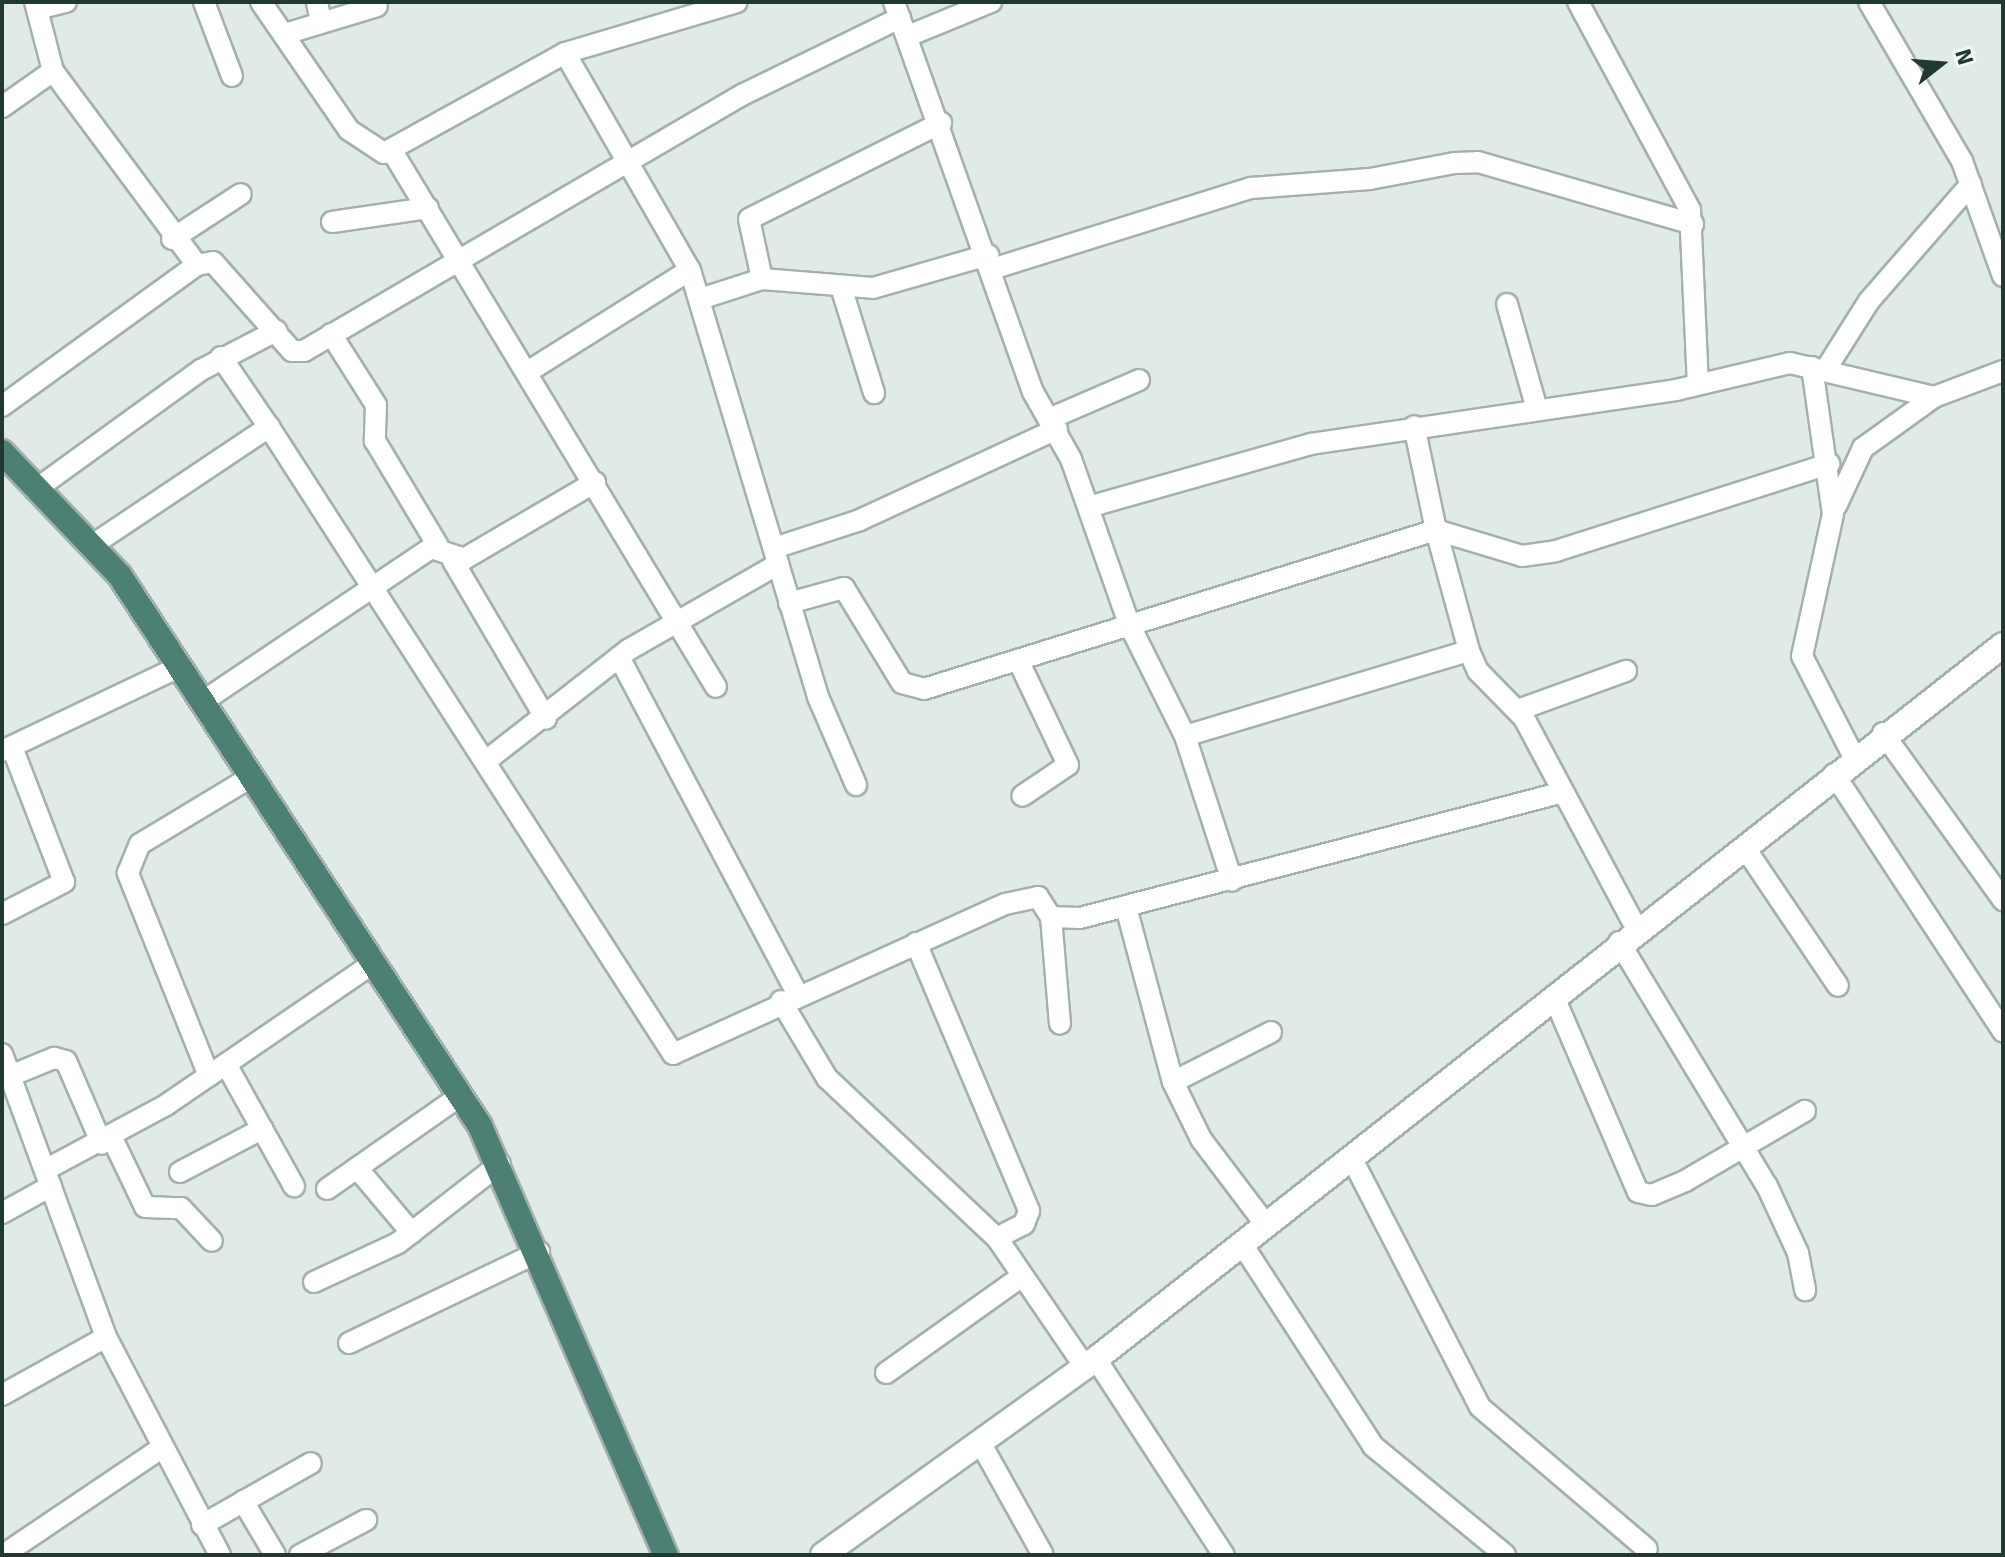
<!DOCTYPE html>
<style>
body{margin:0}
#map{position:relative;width:2005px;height:1557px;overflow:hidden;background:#e0eae6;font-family:Signika,sans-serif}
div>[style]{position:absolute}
.roads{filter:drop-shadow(2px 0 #a3b1ad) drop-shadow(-2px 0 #a3b1ad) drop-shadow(0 2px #a3b1ad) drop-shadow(0 -2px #a3b1ad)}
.minor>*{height:20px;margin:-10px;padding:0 10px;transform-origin:10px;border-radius:10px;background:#fff}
.tertiary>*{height:24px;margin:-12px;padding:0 12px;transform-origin:12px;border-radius:12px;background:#fff}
.trunk>*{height:24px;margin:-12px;padding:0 12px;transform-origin:12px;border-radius:12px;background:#4c8074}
span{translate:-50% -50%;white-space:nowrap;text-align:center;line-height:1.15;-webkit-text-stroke:7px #f0f7f4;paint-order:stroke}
.frame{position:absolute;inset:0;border:4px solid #223933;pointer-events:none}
.north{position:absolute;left:1901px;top:24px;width:80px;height:80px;-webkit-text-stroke:6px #f0f7f4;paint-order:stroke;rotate:73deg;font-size:22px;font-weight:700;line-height:32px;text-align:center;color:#223933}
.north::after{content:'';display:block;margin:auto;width:28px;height:36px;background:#223933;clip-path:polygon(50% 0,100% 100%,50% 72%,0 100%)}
</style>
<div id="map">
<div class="roads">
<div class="minor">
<div style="left:204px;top:2px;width:79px;rotate:69.3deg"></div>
<div style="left:261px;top:2px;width:155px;rotate:55.5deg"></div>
<div style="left:349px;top:130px;width:42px;rotate:33.3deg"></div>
<div style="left:384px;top:153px;width:207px;rotate:-28.9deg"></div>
<div style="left:565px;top:53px;width:179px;rotate:-16.5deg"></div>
<div style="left:317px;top:2px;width:21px;rotate:79deg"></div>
<div style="left:894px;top:2px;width:414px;rotate:70.4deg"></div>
<div style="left:1033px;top:392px;width:77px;rotate:60.4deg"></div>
<div style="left:1071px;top:459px;width:175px;rotate:70.6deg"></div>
<div style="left:1129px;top:624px;width:125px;rotate:63.4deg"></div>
<div style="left:1185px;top:736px;width:152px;rotate:72deg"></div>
<div style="left:1578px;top:2px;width:236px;rotate:61.7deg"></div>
<div style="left:1690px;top:210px;width:174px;rotate:87.4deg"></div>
<div style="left:1869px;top:2px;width:184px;rotate:59.7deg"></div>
<div style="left:1962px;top:161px;width:122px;rotate:70.4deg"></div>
<div style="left:37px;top:9px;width:30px;rotate:-14deg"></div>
<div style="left:285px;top:34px;width:96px;rotate:-16.9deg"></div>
<div style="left:908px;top:36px;width:90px;rotate:-22.3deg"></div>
<div style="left:565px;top:53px;width:250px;rotate:60.1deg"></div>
<div style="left:690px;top:270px;width:446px;rotate:73.3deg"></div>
<div style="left:818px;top:697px;width:96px;rotate:66.6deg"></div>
<div style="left:2px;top:107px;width:62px;rotate:-35.2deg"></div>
<div style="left:53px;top:71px;width:71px;rotate:-104.6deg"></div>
<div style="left:392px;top:151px;width:626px;rotate:58.85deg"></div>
<div style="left:332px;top:222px;width:97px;rotate:-8.3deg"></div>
<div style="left:172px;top:239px;width:82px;rotate:-33.1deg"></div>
<div style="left:197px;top:265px;width:16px;rotate:-11deg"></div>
<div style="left:213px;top:262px;width:119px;rotate:48.4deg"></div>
<div style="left:292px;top:351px;width:12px"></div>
<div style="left:304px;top:351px;width:507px;rotate:-30.31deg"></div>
<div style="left:742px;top:95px;width:176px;rotate:-26deg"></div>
<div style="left:992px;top:269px;width:271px;rotate:-17.4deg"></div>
<div style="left:1251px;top:188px;width:119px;rotate:-4.3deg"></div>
<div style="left:1370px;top:179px;width:86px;rotate:-10.7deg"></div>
<div style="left:1455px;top:163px;width:23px;rotate:-2deg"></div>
<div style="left:1478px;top:162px;width:224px;rotate:16.1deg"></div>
<div style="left:762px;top:279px;width:61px;rotate:-102.2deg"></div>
<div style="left:749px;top:219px;width:215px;rotate:-26.6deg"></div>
<div style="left:842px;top:290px;width:108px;rotate:72.7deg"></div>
<div style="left:700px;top:299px;width:65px;rotate:-17.9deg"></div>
<div style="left:762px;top:279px;width:111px;rotate:4.6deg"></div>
<div style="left:873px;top:288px;width:120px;rotate:-16deg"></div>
<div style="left:1507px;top:304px;width:109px;rotate:74.1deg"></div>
<div style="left:331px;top:334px;width:84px;rotate:57.6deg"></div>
<div style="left:376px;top:405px;width:36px;rotate:92deg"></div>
<div style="left:375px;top:441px;width:122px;rotate:59deg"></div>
<div style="left:221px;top:357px;width:85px;rotate:55.6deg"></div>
<div style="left:1812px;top:367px;width:148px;rotate:81.9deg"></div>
<div style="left:1833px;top:514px;width:145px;rotate:102.3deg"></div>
<div style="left:1802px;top:656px;width:114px;rotate:62.8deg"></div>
<div style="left:1826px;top:369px;width:80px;rotate:-57.7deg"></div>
<div style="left:1869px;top:301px;width:155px;rotate:-48.9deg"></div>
<div style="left:529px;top:371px;width:190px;rotate:-32.1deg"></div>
<div style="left:2px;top:406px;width:241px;rotate:-35.9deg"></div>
<div style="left:197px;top:265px;width:242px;rotate:-126.6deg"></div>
<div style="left:1049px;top:419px;width:98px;rotate:-23.4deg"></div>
<div style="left:35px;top:490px;width:205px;rotate:-35.9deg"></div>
<div style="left:201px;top:370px;width:85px;rotate:-27.5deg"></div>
<div style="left:1092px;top:506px;width:228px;rotate:-15.8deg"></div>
<div style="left:1311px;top:444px;width:369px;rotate:-8.4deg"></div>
<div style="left:1676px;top:390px;width:117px;rotate:-13.3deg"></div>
<div style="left:1790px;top:363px;width:148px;rotate:13.3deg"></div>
<div style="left:1934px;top:397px;width:74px;rotate:-20.6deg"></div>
<div style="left:1836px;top:506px;width:64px;rotate:-65deg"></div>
<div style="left:1863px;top:448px;width:87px;rotate:-35.7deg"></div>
<div style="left:1436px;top:530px;width:90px;rotate:16.8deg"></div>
<div style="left:1522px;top:556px;width:34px;rotate:-8deg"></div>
<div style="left:1556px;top:551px;width:287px;rotate:-17.7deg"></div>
<div style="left:1436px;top:530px;width:125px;rotate:74.7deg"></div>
<div style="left:94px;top:544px;width:211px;rotate:-33.8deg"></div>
<div style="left:269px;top:427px;width:746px;rotate:57.2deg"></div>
<div style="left:673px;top:1054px;width:364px;rotate:-24.3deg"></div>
<div style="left:1005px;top:904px;width:34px;rotate:-12deg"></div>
<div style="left:1038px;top:897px;width:24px;rotate:57deg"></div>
<div style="left:1051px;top:917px;width:29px;rotate:2deg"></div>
<div style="left:1080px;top:918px;width:499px;rotate:-14.6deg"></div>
<div style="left:774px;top:548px;width:90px;rotate:-18deg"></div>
<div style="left:860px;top:520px;width:217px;rotate:-24.8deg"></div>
<div style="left:453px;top:561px;width:183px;rotate:59.5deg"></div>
<div style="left:789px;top:603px;width:57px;rotate:-15.3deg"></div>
<div style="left:844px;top:588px;width:111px;rotate:58.6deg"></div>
<div style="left:902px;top:683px;width:23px;rotate:15deg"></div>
<div style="left:924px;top:689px;width:536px;rotate:-17.25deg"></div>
<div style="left:1436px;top:530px;width:106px;rotate:-101.9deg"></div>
<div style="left:619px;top:657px;width:380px;rotate:62.1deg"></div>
<div style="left:1018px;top:660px;width:116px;rotate:64.5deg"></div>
<div style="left:1068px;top:765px;width:55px;rotate:146deg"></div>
<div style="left:202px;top:702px;width:276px;rotate:-33.9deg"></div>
<div style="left:431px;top:548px;width:35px;rotate:18deg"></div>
<div style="left:464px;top:559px;width:152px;rotate:-30.4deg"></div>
<div style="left:1518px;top:710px;width:115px;rotate:-19.9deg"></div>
<div style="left:1883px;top:733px;width:206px;rotate:54.3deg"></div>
<div style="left:1185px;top:736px;width:296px;rotate:-16.7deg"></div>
<div style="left:1469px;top:651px;width:22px;rotate:66deg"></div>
<div style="left:1478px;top:671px;width:66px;rotate:45.6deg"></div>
<div style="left:1524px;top:718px;width:238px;rotate:61.9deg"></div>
<div style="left:2px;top:751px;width:196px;rotate:-25.4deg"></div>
<div style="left:486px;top:761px;width:180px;rotate:-38deg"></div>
<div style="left:628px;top:650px;width:173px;rotate:-29.8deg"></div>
<div style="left:1834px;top:774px;width:308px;rotate:56.7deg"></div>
<div style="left:1745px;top:848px;width:166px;rotate:56deg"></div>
<div style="left:1126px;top:907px;width:181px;rotate:75deg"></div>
<div style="left:1173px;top:1082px;width:64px;rotate:63.8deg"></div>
<div style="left:1201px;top:1139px;width:108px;rotate:52.9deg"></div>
<div style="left:2px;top:914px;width:70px;rotate:-27.3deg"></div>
<div style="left:64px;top:882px;width:145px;rotate:-111.1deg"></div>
<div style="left:1051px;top:917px;width:107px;rotate:85.2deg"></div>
<div style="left:1619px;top:942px;width:285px;rotate:58.8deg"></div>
<div style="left:1767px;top:1186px;width:74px;rotate:65.2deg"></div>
<div style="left:1798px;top:1253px;width:38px;rotate:79deg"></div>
<div style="left:916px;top:943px;width:291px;rotate:67.1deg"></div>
<div style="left:1029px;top:1211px;width:14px;rotate:111deg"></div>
<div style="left:1024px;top:1224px;width:30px;rotate:153deg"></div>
<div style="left:1554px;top:997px;width:212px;rotate:66.7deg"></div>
<div style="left:1638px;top:1192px;width:14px;rotate:12deg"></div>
<div style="left:1652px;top:1195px;width:36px;rotate:-23deg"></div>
<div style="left:1685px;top:1181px;width:139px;rotate:-30.3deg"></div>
<div style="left:781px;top:1001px;width:90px;rotate:59.1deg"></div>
<div style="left:827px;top:1078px;width:233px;rotate:43.3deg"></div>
<div style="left:997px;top:1238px;width:156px;rotate:55.7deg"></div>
<div style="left:2px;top:1054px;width:302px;rotate:69.8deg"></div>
<div style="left:226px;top:1064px;width:140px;rotate:60.9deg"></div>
<div style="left:10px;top:1076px;width:48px;rotate:-22.2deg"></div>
<div style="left:54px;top:1058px;width:12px;rotate:14deg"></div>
<div style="left:66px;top:1061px;width:90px;rotate:66.6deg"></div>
<div style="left:209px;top:1076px;width:219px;rotate:-111.8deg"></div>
<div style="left:128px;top:873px;width:31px;rotate:-68deg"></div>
<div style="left:140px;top:844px;width:130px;rotate:-31.1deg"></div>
<div style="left:1173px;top:1082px;width:110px;rotate:-27deg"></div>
<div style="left:112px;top:1138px;width:76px;rotate:64.4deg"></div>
<div style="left:145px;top:1207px;width:36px;rotate:2deg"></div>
<div style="left:181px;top:1208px;width:45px;rotate:46.8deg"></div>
<div style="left:1351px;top:1157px;width:281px;rotate:62.7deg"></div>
<div style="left:1480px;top:1407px;width:219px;rotate:40.4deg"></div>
<div style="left:357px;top:1168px;width:85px;rotate:49.8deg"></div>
<div style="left:45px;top:1170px;width:137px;rotate:-28.2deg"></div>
<div style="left:166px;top:1105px;width:251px;rotate:-34.4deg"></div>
<div style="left:180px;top:1172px;width:93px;rotate:-27.7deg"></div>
<div style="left:327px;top:1189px;width:162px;rotate:-35deg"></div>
<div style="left:2px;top:1213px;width:56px;rotate:-28.9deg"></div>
<div style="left:1242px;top:1244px;width:241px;rotate:57deg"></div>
<div style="left:1373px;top:1446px;width:171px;rotate:39.5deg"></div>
<div style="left:314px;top:1282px;width:93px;rotate:-24.9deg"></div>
<div style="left:398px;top:1243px;width:129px;rotate:-37.8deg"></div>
<div style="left:349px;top:1343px;width:211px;rotate:-25.6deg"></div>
<div style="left:1096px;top:1359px;width:234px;rotate:56.9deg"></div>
<div style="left:886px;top:1373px;width:167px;rotate:-35.5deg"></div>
<div style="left:2px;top:1395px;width:119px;rotate:-29.1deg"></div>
<div style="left:106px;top:1337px;width:246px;rotate:62.4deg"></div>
<div style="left:980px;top:1442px;width:129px;rotate:60.9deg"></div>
<div style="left:243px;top:1501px;width:63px;rotate:59.3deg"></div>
<div style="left:202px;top:1525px;width:125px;rotate:-29.6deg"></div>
<div style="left:3px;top:1555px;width:193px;rotate:-34deg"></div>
<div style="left:300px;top:1555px;width:75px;rotate:-27.9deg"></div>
</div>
<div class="tertiary">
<div style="left:823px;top:1555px;width:336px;rotate:-35.7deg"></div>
<div style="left:1096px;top:1359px;width:1154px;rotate:-38.21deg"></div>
</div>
<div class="trunk">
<div style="left:2px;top:452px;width:171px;rotate:46.4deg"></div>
<div style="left:120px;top:576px;width:657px;rotate:56.79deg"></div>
<div style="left:480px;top:1126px;width:468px;rotate:66.6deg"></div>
</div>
</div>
<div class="frame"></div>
<div class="north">N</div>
</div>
